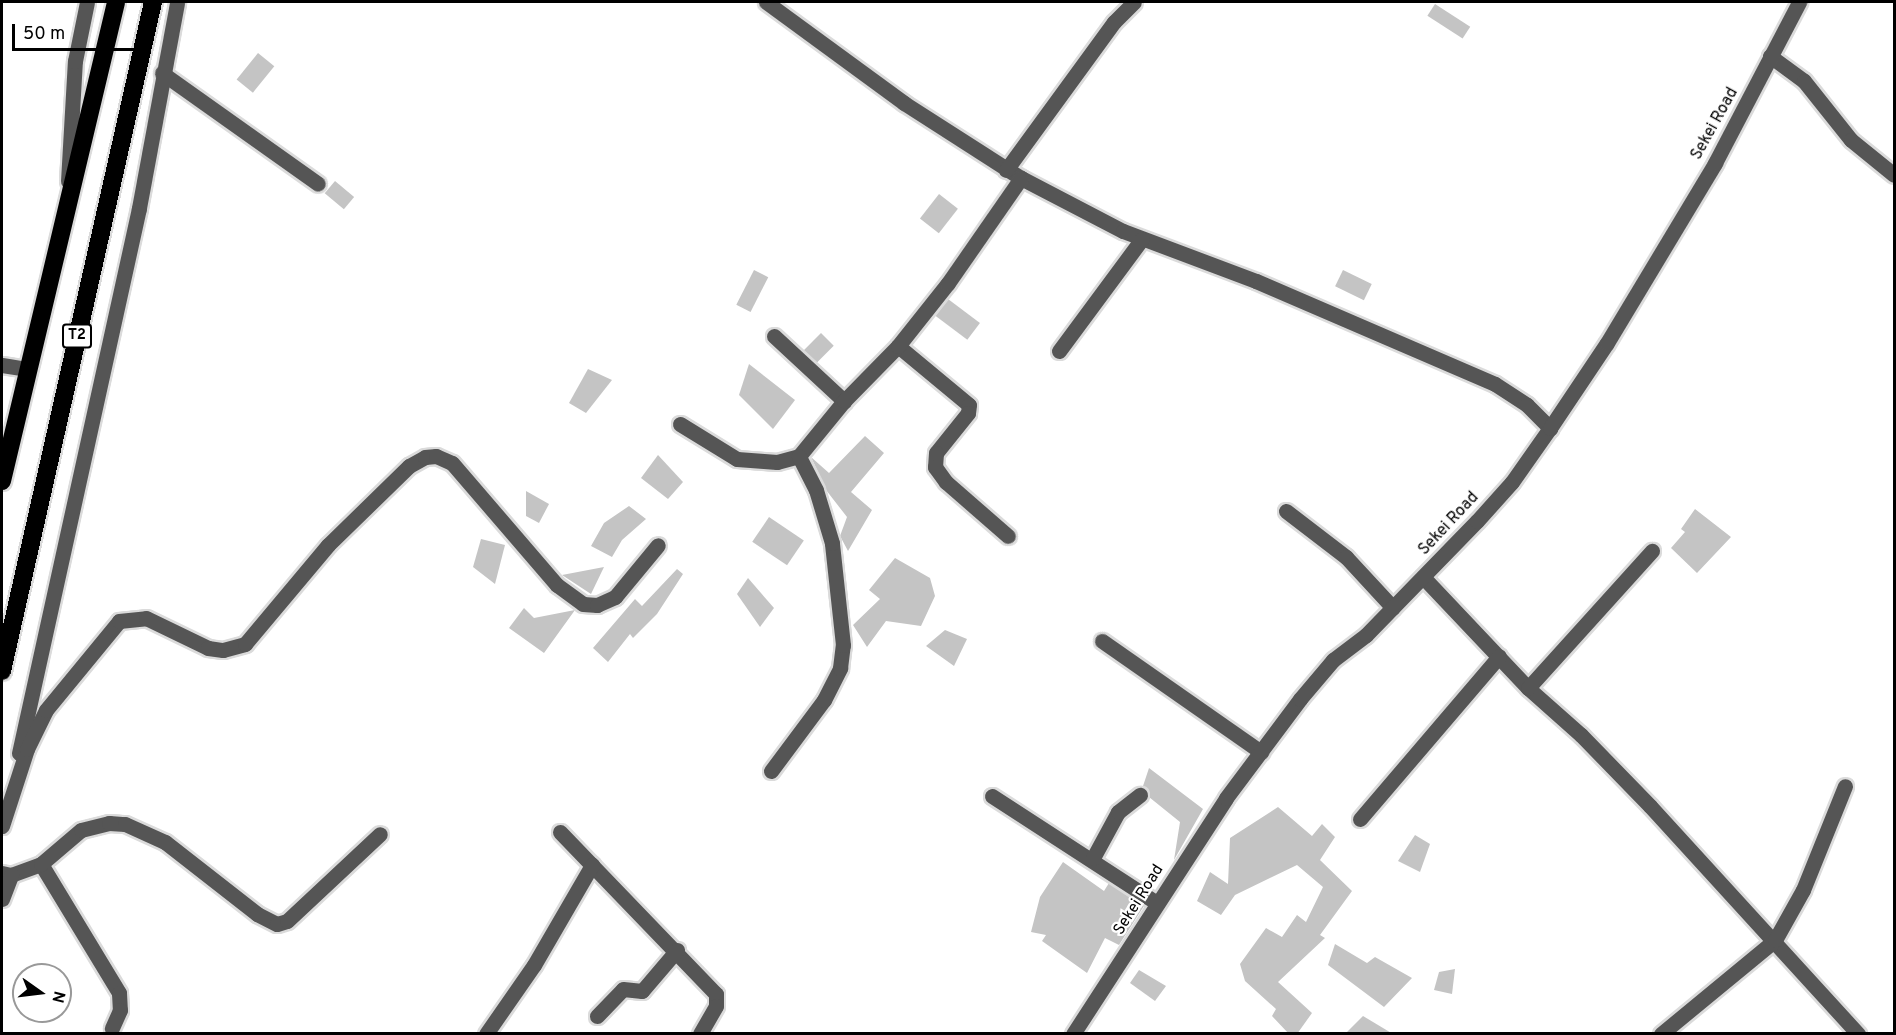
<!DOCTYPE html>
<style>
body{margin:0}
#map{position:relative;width:1896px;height:1035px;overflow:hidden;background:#fff;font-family:Overpass,sans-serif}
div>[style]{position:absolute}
.building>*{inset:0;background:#c4c4c4;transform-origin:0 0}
.roads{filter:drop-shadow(2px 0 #dbdbdb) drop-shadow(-2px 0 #dbdbdb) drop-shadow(0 2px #dbdbdb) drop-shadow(0 -2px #dbdbdb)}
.minor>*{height:15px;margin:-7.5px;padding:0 7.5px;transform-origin:7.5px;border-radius:7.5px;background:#555}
.highway>*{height:18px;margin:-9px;padding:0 9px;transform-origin:9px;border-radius:9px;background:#000}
span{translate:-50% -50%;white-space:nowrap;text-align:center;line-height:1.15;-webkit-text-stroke:4.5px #fff;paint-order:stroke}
.shield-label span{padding:2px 4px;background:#fff;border:2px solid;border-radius:4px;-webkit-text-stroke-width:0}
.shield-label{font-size:15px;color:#000;font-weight:700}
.street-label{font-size:16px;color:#000}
.frame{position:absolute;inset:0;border:3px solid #000;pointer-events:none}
.north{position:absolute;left:12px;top:963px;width:60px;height:60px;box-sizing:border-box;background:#fff;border:2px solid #999;border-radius:50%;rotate:104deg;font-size:16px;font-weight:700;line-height:24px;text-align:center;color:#000}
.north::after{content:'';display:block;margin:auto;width:21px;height:27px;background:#000;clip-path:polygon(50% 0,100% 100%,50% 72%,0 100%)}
.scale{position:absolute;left:12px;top:24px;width:135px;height:27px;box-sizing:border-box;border:3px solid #000;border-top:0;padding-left:8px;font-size:18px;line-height:21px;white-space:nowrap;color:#000;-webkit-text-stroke:4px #fff;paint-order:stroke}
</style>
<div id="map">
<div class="building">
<div style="left:1435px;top:4px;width:42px;height:14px;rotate:33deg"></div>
<div style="left:258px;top:53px;width:21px;height:34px;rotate:39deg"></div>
<div style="left:335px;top:181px;width:25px;height:16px;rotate:40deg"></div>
<div style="left:939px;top:194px;width:24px;height:31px;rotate:38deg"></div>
<div style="left:754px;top:270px;width:16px;height:39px;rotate:27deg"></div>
<div style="left:1343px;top:270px;width:32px;height:18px;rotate:26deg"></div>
<div style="left:948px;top:299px;width:40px;height:21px;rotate:37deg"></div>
<div style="left:821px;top:333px;width:18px;height:25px;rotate:45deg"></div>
<div style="clip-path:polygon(749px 364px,795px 400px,773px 429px,739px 395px)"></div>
<div style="clip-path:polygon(588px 369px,612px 380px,586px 413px,569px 403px)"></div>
<div style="clip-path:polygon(865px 436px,884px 453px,851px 492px,872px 510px,848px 551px,840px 536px,847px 517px,826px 490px,811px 457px,829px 473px)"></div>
<div style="clip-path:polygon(658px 455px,683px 482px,668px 499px,641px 478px)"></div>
<div style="clip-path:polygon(526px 491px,549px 504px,539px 523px,526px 516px)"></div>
<div style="clip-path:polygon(629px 506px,646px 519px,622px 540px,612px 557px,591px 546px,604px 523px)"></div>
<div style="clip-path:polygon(1695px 509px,1731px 537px,1697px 573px,1671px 548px,1685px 532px,1681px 529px)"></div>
<div style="left:769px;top:517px;width:42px;height:30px;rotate:34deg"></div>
<div style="clip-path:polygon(481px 539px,505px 545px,495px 584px,473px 567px)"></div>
<div style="clip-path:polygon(895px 558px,930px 578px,935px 596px,921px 626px,886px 621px,867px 647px,853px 625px,880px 599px,869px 590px)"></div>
<div style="clip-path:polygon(604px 567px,591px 594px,562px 575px)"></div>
<div style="clip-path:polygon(677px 569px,683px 574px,657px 614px,633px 638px,630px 634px,608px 662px,593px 648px,635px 599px,642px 606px)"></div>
<div style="clip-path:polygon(748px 578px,774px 608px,760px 627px,737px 594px)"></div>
<div style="clip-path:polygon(524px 608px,534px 618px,575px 610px,544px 653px,509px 628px)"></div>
<div style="clip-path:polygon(945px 630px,967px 639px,954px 666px,926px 646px)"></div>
<div style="clip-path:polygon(1149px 768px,1203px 809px,1174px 860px,1180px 822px,1149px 797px,1143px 786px)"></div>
<div style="clip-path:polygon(1278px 807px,1312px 836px,1322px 824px,1335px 837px,1320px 860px,1352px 891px,1320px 935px,1325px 938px,1278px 982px,1312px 1013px,1297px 1034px,1289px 1034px,1272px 1016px,1276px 1009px,1245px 981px,1240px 964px,1266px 928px,1282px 937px,1297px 915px,1306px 922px,1323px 887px,1297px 865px,1235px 895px,1221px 915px,1197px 901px,1210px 872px,1228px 884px,1230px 838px)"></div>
<div style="clip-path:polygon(1415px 835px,1430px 844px,1420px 872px,1398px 861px)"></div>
<div style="clip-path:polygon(1063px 862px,1104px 891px,1109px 883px,1144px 906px,1119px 945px,1105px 938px,1087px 973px,1042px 941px,1046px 935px,1031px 932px,1040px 897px)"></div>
<div style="clip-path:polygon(1335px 944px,1367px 963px,1375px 957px,1412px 978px,1384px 1007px,1328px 965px)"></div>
<div style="clip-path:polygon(1455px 969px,1452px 994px,1434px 990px,1439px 972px)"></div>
<div style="clip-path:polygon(1139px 970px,1166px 986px,1155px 1001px,1130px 983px)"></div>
<div style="clip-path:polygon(1363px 1016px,1393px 1034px,1345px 1034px)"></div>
</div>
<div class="roads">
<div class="minor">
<div style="left:766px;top:2px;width:171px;rotate:36.2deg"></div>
<div style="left:904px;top:103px;width:139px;rotate:32.7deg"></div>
<div style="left:1021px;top:178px;width:115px;rotate:27.5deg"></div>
<div style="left:1123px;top:231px;width:142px;rotate:20.6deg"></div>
<div style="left:1256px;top:281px;width:260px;rotate:23.3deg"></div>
<div style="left:1495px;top:384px;width:38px;rotate:33deg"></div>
<div style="left:1527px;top:405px;width:33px;rotate:45deg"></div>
<div style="left:1770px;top:56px;width:42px;rotate:36.3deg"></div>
<div style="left:1804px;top:81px;width:75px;rotate:51.5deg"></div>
<div style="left:1851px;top:140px;width:55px;rotate:39.1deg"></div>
<div style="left:162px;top:73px;width:191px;rotate:35.4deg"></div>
<div style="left:1006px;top:170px;width:183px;rotate:-53.9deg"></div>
<div style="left:1114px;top:22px;width:28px;rotate:-45deg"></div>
<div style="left:68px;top:181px;width:120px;rotate:-86.7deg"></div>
<div style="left:75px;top:61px;width:60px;rotate:-78.5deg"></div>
<div style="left:774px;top:336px;width:96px;rotate:42.9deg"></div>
<div style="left:898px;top:346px;width:92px;rotate:39.7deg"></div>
<div style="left:969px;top:405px;width:8px;rotate:97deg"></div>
<div style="left:968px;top:413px;width:51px;rotate:128.7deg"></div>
<div style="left:936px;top:453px;width:14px;rotate:94deg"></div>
<div style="left:935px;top:467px;width:19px;rotate:54deg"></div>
<div style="left:946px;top:482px;width:82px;rotate:41.1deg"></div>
<div style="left:1059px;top:351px;width:139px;rotate:-53.5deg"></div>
<div style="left:2px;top:365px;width:26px;rotate:9deg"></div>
<div style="left:680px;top:424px;width:67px;rotate:31.6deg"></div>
<div style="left:737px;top:459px;width:40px;rotate:4.3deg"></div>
<div style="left:777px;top:462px;width:23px;rotate:-15deg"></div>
<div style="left:799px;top:456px;width:71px;rotate:-50.7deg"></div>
<div style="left:844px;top:401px;width:77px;rotate:-45.5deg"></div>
<div style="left:898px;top:346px;width:80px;rotate:-51.6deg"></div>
<div style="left:948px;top:283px;width:128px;rotate:-55.2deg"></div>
<div style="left:1286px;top:511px;width:76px;rotate:37.5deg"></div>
<div style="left:1346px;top:557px;width:69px;rotate:47.3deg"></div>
<div style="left:1423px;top:577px;width:153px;rotate:46.6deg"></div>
<div style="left:1528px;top:688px;width:71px;rotate:41.6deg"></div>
<div style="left:1581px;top:735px;width:99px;rotate:45.8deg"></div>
<div style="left:1650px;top:806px;width:309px;rotate:47.6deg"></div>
<div style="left:1102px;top:641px;width:194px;rotate:34.9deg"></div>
<div style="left:1528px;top:688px;width:185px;rotate:-47.9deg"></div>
<div style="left:19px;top:753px;width:558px;rotate:-77.58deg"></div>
<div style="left:139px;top:208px;width:209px;rotate:-79.5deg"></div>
<div style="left:771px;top:771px;width:89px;rotate:-53.3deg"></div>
<div style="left:824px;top:700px;width:36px;rotate:-63deg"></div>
<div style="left:840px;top:668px;width:23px;rotate:-83deg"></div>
<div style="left:843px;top:645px;width:103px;rotate:-96.2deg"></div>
<div style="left:832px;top:543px;width:55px;rotate:-106.8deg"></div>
<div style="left:816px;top:490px;width:38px;rotate:-117deg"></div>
<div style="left:992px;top:796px;width:197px;rotate:33deg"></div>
<div style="left:1360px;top:819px;width:214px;rotate:-49.5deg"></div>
<div style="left:2px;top:826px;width:81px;rotate:-72deg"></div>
<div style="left:27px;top:749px;width:43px;rotate:-64deg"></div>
<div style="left:46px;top:710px;width:115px;rotate:-50.6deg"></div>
<div style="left:119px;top:621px;width:27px;rotate:-6deg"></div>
<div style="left:146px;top:618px;width:69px;rotate:25.8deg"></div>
<div style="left:208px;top:648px;width:15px;rotate:8deg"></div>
<div style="left:223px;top:650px;width:23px;rotate:-15deg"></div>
<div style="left:245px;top:644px;width:129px;rotate:-50deg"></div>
<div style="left:328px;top:545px;width:113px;rotate:-44.3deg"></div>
<div style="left:409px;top:466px;width:18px;rotate:-29deg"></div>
<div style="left:425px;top:457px;width:11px;rotate:-5deg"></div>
<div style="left:436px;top:456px;width:17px;rotate:24deg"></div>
<div style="left:452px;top:463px;width:161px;rotate:49.3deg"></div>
<div style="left:557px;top:585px;width:32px;rotate:36deg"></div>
<div style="left:583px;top:604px;width:14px;rotate:4deg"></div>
<div style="left:597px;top:605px;width:20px;rotate:-24deg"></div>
<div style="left:615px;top:597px;width:67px;rotate:-50.4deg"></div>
<div style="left:560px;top:832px;width:225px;rotate:46.1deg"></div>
<div style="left:716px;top:994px;width:12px;rotate:90deg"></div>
<div style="left:716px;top:1006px;width:32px;rotate:120deg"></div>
<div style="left:1093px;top:858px;width:52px;rotate:-61.5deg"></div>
<div style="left:1118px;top:812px;width:28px;rotate:-38deg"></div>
<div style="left:41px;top:864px;width:151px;rotate:58.8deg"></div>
<div style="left:119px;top:993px;width:17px;rotate:87deg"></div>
<div style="left:120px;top:1010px;width:20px;rotate:114deg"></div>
<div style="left:2px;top:873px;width:9px;rotate:13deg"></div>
<div style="left:11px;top:875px;width:32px;rotate:-20deg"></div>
<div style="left:41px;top:864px;width:52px;rotate:-40.4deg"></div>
<div style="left:81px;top:830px;width:29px;rotate:-14deg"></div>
<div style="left:109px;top:823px;width:16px;rotate:4deg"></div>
<div style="left:125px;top:824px;width:44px;rotate:24.2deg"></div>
<div style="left:165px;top:842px;width:117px;rotate:38deg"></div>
<div style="left:257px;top:914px;width:22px;rotate:27deg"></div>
<div style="left:277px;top:924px;width:10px;rotate:-17deg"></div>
<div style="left:287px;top:921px;width:127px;rotate:-43.1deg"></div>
<div style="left:2px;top:899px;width:26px;rotate:-69deg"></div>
<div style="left:597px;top:1016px;width:37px;rotate:-46deg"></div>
<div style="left:623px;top:989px;width:19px;rotate:6deg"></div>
<div style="left:642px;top:991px;width:54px;rotate:-49.5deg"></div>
<div style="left:486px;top:1034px;width:84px;rotate:-55.2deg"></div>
<div style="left:534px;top:965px;width:116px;rotate:-59.9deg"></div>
<div style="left:1073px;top:1034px;width:281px;rotate:-57deg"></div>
<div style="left:1226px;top:798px;width:124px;rotate:-53.2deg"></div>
<div style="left:1300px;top:699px;width:51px;rotate:-49.8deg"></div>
<div style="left:1333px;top:660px;width:41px;rotate:-37.1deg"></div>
<div style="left:1366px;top:635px;width:159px;rotate:-45.8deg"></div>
<div style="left:1477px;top:521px;width:52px;rotate:-48.1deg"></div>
<div style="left:1512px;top:482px;width:66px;rotate:-54.9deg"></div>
<div style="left:1550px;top:428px;width:102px;rotate:-56.2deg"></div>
<div style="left:1607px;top:343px;width:210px;rotate:-59deg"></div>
<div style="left:1715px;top:163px;width:182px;rotate:-62.4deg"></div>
<div style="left:1661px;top:1034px;width:148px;rotate:-39.5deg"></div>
<div style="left:1775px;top:940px;width:57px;rotate:-60.8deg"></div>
<div style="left:1803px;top:890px;width:112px;rotate:-68deg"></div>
</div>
<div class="highway">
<div style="left:2px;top:481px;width:492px;rotate:-76.6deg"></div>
<div style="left:2px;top:671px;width:686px;rotate:-77.28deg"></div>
</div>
</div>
<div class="shield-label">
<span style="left:77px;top:336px">T2</span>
</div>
<div class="street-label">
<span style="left:1715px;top:124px;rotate:-61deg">Sekei Road</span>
<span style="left:1449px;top:524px;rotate:-47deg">Sekei Road</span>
<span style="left:1139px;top:900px;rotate:-58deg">Sekei Road</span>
</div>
<div class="frame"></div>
<div class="north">N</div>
<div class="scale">50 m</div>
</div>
